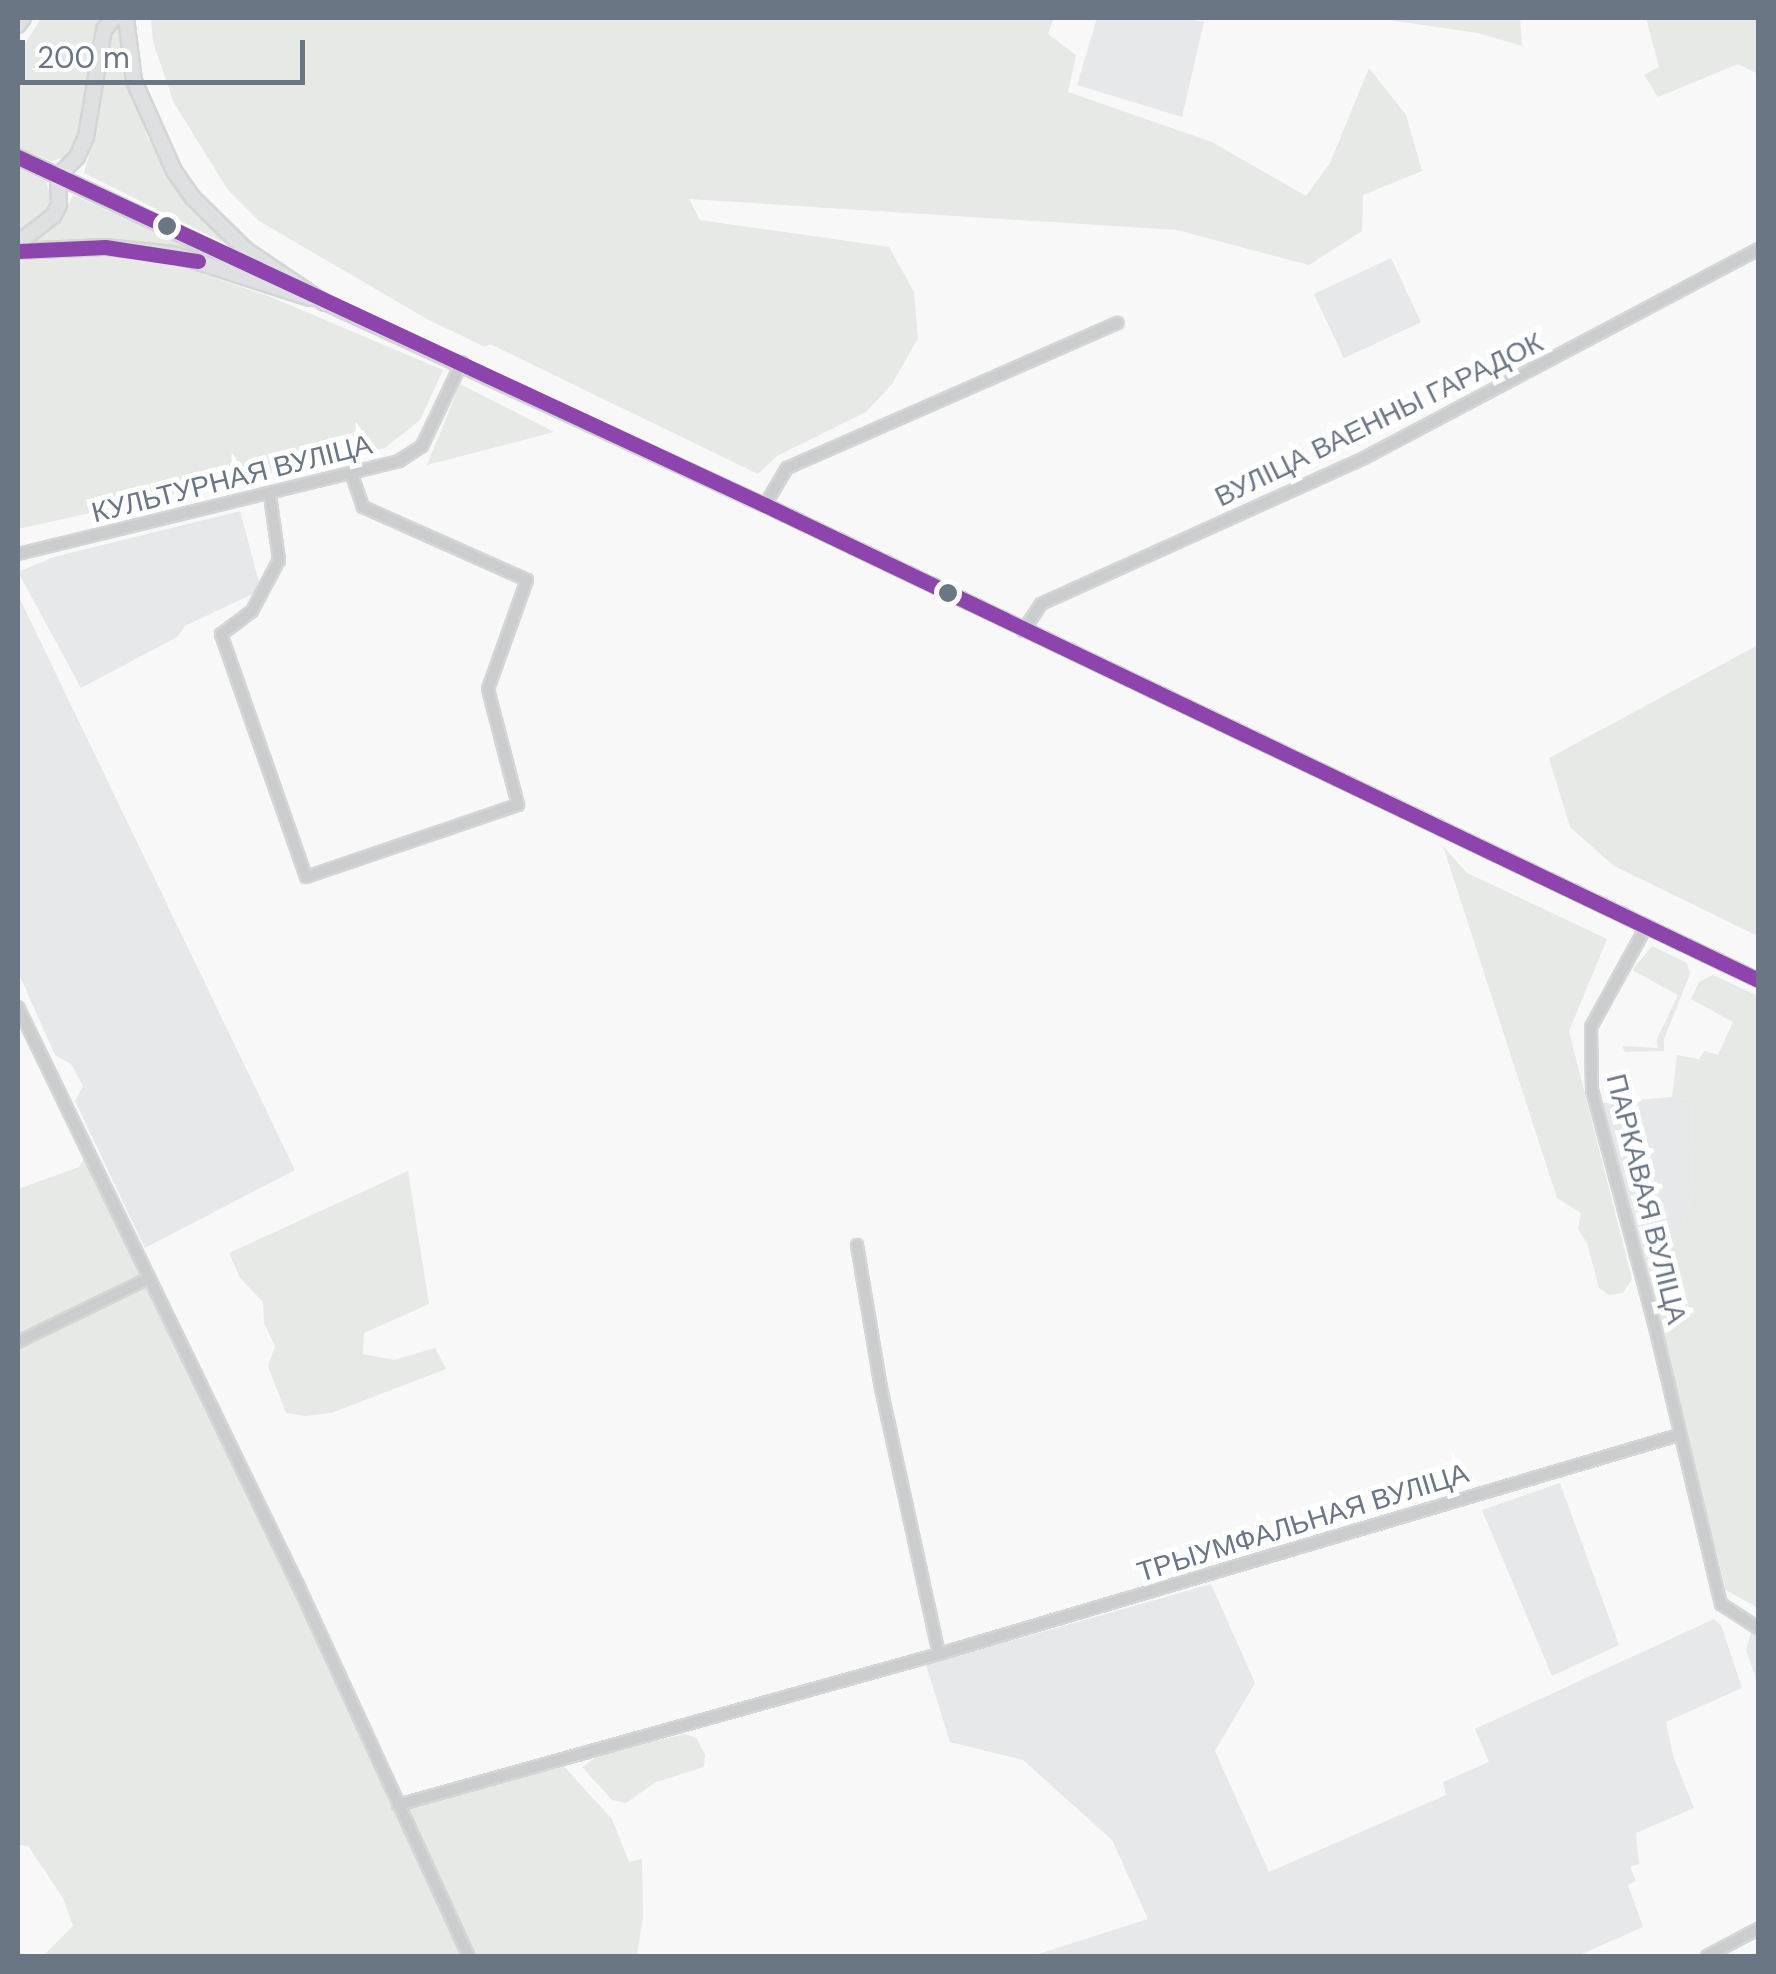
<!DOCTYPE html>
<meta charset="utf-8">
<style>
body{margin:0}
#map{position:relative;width:1776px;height:1974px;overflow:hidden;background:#f8f8f8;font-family:"DM Sans",sans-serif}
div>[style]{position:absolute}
.built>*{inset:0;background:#e6e8e9;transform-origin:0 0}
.green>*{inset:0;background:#e6e9e5}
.roads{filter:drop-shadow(2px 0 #d4d5d5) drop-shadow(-2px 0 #d4d5d5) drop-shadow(0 2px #d4d5d5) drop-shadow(0 -2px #d4d5d5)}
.minor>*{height:10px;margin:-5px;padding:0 5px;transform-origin:5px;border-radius:5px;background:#cbccce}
.major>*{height:12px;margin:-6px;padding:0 6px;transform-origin:6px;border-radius:6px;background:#dfe0e1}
.highway>*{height:14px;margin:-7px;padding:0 7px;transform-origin:7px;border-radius:7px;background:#dfe0e1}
.bus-1>*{height:15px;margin:-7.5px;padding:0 7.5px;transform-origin:7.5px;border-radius:7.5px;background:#8e44ad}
.dots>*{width:28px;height:28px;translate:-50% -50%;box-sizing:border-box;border:5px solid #fff;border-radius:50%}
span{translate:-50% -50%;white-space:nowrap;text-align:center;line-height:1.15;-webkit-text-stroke:10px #fff;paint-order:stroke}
.street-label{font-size:28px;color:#6b7685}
.frame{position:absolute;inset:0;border:20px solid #6b7685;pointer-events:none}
.scale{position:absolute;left:20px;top:40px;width:285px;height:45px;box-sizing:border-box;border:5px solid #6b7685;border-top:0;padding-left:12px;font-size:30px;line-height:35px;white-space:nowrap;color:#6b7685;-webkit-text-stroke:8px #fff;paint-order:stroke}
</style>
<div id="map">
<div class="built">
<div style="clip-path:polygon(1097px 18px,1183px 18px,1204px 22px,1182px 117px,1077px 85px)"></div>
<div style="left:1391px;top:258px;width:71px;height:85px;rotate:65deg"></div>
<div style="clip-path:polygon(240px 511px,261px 590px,185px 626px,177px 637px,81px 688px,18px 572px,54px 557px)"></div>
<div style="clip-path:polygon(18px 595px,295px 1170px,145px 1248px,75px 1101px,83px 1086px,71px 1064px,55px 1055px,18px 972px)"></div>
<div style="clip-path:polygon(1672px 1097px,1691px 1100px,1693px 1193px,1677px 1238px,1662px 1253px,1641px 1258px,1603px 1103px)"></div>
<div style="clip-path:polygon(1560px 1483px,1619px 1645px,1552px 1676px,1482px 1510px)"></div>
<div style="clip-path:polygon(1211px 1584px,1255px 1683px,1215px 1751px,1269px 1872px,1446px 1795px,1443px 1782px,1489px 1762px,1475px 1729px,1714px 1619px,1721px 1625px,1742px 1688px,1666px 1722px,1673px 1756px,1694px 1808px,1636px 1833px,1639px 1864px,1630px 1867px,1636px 1881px,1628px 1885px,1643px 1927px,1577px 1956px,1032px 1956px,1148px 1919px,1112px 1840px,1023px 1760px,950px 1742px,926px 1665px)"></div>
</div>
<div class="green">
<div style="clip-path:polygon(41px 18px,107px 18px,79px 146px,67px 157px,52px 161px,18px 147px,18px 55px)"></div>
<div style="clip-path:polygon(151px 18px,1054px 18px,1048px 34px,1076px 55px,1068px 92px,1212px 142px,1306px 196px,1330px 163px,1369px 68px,1406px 115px,1422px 171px,1363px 195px,1362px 231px,1309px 265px,1177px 230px,689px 199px,700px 220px,889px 247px,914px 292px,918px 338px,892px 384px,866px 412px,777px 456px,758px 474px,490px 344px,485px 347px,427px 319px,259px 221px,228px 190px,174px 103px,153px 42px)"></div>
<div style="clip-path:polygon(1375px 18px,1520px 18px,1522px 46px,1478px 33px)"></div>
<div style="clip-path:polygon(1646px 18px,1758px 18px,1758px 74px,1738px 64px,1658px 97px,1644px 75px,1659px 67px)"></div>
<div style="clip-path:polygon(121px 22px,129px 77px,147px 137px,180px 191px,236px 249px,84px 173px,96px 130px,113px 32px)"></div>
<div style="clip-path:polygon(18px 167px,46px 182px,51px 199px,42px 217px,18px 234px)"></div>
<div style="clip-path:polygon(73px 195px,213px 260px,26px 244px,64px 216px)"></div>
<div style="clip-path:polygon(57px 255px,156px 258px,271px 297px,443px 370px,420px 420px,385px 448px,18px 529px,18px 261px)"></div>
<div style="clip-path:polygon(460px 384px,554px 432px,427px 465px)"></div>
<div style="clip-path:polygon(1758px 645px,1758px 936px,1614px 866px,1570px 827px,1549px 758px)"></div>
<div style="clip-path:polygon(1443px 846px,1467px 873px,1607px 939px,1569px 1031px,1632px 1279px,1623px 1293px,1609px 1295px,1599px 1288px,1587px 1243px,1578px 1229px,1581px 1213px,1557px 1198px)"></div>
<div style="clip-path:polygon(1652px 946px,1687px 963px,1690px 974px,1664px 1039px,1664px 1051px,1625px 1052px,1622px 1046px,1658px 1048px,1657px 1039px,1678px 995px,1632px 970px)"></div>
<div style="clip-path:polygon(1713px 975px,1758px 996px,1758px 1684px,1746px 1650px,1758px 1608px,1726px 1590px,1643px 1258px,1662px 1253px,1677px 1238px,1693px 1193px,1691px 1100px,1672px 1097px,1677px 1055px,1699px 1059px,1704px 1051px,1718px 1055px,1733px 1022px,1691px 999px,1699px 982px)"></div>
<div style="clip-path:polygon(87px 1153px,397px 1804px,558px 1760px,612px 1819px,629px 1862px,642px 1859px,643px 1916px,637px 1956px,43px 1956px,73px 1926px,63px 1898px,28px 1846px,18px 1845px,18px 1189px,79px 1167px)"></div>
<div style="clip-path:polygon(408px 1171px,429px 1304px,364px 1333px,363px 1354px,394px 1360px,435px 1348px,446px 1369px,331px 1413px,305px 1416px,286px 1413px,268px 1366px,275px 1346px,264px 1323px,263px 1302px,240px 1278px,229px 1253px)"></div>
<div style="clip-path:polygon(685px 1734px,696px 1738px,705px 1754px,704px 1767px,656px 1782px,626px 1803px,612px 1800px,582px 1767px,599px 1755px)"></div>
</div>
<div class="roads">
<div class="minor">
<div style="left:270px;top:495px;width:66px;rotate:82.1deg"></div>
<div style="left:279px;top:560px;width:58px;rotate:117.9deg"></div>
<div style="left:252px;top:611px;width:39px;rotate:143deg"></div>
<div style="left:221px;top:634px;width:257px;rotate:70.7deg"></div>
<div style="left:306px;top:877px;width:224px;rotate:-18.8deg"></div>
<div style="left:518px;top:805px;width:120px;rotate:-104.5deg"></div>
<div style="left:488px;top:689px;width:116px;rotate:-70.3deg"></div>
<div style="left:527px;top:580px;width:180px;rotate:-156deg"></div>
<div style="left:363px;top:507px;width:34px;rotate:-109deg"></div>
<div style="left:765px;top:505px;width:43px;rotate:-59.3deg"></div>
<div style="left:787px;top:468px;width:361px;rotate:-23.7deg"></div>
<div style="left:18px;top:554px;width:392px;rotate:-13.7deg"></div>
<div style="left:399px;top:461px;width:27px;rotate:-33deg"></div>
<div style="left:422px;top:446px;width:93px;rotate:-64.5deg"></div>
<div style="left:1023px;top:631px;width:32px;rotate:-56deg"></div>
<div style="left:1041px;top:604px;width:354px;rotate:-24.3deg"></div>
<div style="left:1364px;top:458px;width:446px;rotate:-27.9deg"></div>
<div style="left:1646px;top:927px;width:114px;rotate:118.8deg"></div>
<div style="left:1591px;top:1027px;width:63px;rotate:89.1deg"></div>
<div style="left:1592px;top:1090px;width:245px;rotate:75.1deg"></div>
<div style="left:1655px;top:1327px;width:285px;rotate:76.6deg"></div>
<div style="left:1721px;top:1604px;width:44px;rotate:33deg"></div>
<div style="left:18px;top:1007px;width:642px;rotate:64.15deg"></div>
<div style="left:298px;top:1585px;width:409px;rotate:65.3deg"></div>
<div style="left:857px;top:1245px;width:145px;rotate:80.5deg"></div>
<div style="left:881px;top:1388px;width:272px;rotate:77.7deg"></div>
<div style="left:18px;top:1342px;width:144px;rotate:-26deg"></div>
<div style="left:398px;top:1805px;width:562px;rotate:-15.6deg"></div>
<div style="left:939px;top:1654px;width:772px;rotate:-16.49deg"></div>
<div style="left:1707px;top:1956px;width:58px;rotate:-27.9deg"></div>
</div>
<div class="major">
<div style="left:325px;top:303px;width:484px;rotate:24.7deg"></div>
<div style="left:765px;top:505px;width:1101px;rotate:25.56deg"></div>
</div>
<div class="highway">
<div style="left:126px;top:18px;width:64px;rotate:82.8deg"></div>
<div style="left:134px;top:81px;width:98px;rotate:66deg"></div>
<div style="left:174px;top:171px;width:33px;rotate:55deg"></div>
<div style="left:193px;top:198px;width:74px;rotate:44.5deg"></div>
<div style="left:246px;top:250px;width:95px;rotate:33.9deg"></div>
<div style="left:18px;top:25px;width:9px;rotate:-54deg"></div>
<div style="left:18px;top:157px;width:295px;rotate:25.5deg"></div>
<div style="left:18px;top:243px;width:44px;rotate:-37.6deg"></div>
<div style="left:53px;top:216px;width:13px;rotate:-61deg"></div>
<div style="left:59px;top:205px;width:29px;rotate:-92deg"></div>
<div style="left:58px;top:176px;width:27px;rotate:-45deg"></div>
<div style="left:77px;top:157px;width:22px;rotate:-66deg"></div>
<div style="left:86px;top:137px;width:109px;rotate:-80.5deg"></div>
<div style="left:104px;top:30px;width:16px;rotate:-50deg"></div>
<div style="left:18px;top:251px;width:87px;rotate:-2.6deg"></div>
<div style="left:105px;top:247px;width:68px;rotate:5.9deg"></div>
<div style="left:173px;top:254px;width:144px;rotate:17.8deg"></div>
</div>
</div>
<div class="bus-1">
<div style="left:18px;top:157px;width:824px;rotate:24.98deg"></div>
<div style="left:765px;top:505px;width:1101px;rotate:25.56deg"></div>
<div style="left:18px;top:251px;width:87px;rotate:-2.6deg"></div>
<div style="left:105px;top:247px;width:94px;rotate:8.6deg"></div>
</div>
<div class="dots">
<div style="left:167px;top:226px;background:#6b7685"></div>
<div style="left:948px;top:593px;background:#6b7685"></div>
</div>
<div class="street-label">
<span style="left:1379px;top:420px;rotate:-26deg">ВУЛІЦА ВАЕННЫ ГАРАДОК</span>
<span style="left:232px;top:479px;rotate:-14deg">КУЛЬТУРНАЯ ВУЛІЦА</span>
<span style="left:1646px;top:1199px;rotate:76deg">ПАРКАВАЯ ВУЛІЦА</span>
<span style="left:1303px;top:1523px;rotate:-17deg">ТРЫУМФАЛЬНАЯ ВУЛІЦА</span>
</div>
<div class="frame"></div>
<div class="scale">200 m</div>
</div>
